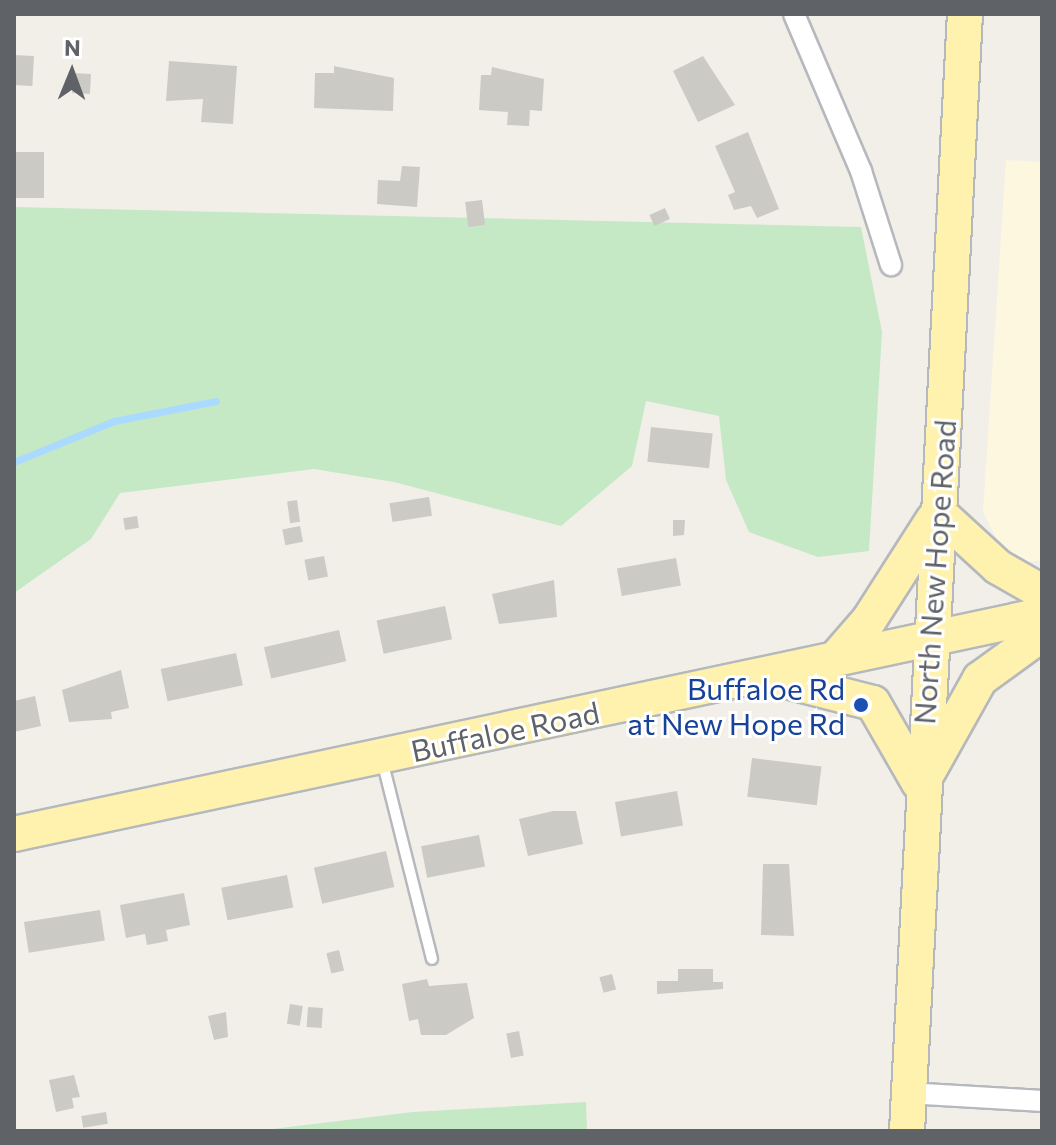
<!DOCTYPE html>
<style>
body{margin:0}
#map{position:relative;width:1056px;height:1145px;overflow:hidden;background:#f1efe8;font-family:Commissioner,sans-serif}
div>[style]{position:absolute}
.commercial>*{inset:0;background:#fef7e0}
.green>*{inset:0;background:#c5e8c5}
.stream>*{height:7px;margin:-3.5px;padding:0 3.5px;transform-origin:3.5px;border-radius:3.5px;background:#aadaff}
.building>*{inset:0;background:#cccac5;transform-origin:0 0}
.roads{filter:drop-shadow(2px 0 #b5b8bc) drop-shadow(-2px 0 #b5b8bc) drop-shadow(0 2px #b5b8bc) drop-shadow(0 -2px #b5b8bc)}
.lane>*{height:10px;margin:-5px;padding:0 5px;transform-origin:5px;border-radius:5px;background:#fff}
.street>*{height:20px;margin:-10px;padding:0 10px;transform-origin:10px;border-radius:10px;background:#fff}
.primary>*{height:34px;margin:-17px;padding:0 17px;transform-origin:17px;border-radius:17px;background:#fff2af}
.dots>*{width:22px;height:22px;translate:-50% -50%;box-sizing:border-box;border:4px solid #fff;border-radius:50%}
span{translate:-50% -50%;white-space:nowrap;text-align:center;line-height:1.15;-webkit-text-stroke:6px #fff;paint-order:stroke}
.street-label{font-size:30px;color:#5f6368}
.transit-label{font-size:30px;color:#164399}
.right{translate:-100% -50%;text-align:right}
.frame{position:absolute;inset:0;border:16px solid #5f6368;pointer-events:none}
.north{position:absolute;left:32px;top:32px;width:80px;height:80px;-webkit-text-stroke:6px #fff;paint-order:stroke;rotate:1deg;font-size:22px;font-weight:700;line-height:32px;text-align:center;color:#5f6368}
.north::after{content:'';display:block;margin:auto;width:28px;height:36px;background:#5f6368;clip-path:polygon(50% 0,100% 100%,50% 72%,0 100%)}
</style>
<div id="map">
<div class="commercial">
<div style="clip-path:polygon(1006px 160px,1042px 162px,1042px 560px,1029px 562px,1001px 547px,983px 512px)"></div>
</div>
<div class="green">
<div style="clip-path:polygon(14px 207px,861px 227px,882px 332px,869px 551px,818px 557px,749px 532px,726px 480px,719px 416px,646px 401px,632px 466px,561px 526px,394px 482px,314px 469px,225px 480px,120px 493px,91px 539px,14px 593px)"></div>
<div style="clip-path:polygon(586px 1102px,587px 1131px,256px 1131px,413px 1112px)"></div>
</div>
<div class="stream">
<div style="left:14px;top:462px;width:108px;rotate:-22.3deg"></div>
<div style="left:114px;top:421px;width:104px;rotate:-11.1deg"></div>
</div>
<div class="building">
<div style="left:14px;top:55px;width:20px;height:30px;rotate:3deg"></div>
<div style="clip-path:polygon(703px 56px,735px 105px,698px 122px,673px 71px)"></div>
<div style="clip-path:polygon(169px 61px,237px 66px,233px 124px,201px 122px,203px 99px,166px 101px)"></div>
<div style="clip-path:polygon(334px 66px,394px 78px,393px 111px,314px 108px,315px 73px,334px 73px)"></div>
<div style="clip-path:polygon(492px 67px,544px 79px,542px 111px,530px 110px,529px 126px,507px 125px,508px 112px,479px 110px,481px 75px,491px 75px)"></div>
<div style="left:73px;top:73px;width:18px;height:20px;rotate:3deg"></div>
<div style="clip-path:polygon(748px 132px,779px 209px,757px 218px,751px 206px,734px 210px,728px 195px,735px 192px,715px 146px)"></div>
<div style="left:14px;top:152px;width:30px;height:46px"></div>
<div style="clip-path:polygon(402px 166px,420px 167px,417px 207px,377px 204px,378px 180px,400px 181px)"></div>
<div style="left:482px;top:200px;width:25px;height:17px;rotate:83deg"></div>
<div style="left:665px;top:208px;width:12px;height:17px;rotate:66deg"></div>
<div style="left:651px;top:427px;width:62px;height:35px;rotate:6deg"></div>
<div style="left:429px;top:497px;width:19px;height:40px;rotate:81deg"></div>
<div style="left:297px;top:500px;width:22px;height:10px;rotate:82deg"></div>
<div style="left:137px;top:516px;width:12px;height:14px;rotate:81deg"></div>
<div style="clip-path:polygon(673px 520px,685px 520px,684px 535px,673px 536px)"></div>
<div style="left:300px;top:526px;width:16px;height:18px;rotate:79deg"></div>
<div style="left:324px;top:556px;width:21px;height:20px;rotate:79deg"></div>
<div style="left:676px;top:558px;width:28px;height:60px;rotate:80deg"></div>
<div style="clip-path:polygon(554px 580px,557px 617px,499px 624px,492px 594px)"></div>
<div style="left:445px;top:606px;width:34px;height:70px;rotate:78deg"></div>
<div style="left:339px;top:630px;width:32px;height:77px;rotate:77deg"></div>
<div style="left:236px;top:653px;width:33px;height:77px;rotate:78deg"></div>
<div style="clip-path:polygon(121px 670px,129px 708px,111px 712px,112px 719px,69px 722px,62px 690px)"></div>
<div style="clip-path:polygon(35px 696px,41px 726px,14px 732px,14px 701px)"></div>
<div style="left:752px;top:758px;width:70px;height:39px;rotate:7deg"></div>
<div style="left:677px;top:791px;width:35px;height:63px;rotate:80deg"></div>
<div style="clip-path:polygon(553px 811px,576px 811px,583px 844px,528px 856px,519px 819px)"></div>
<div style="left:479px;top:835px;width:32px;height:59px;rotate:79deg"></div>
<div style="left:386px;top:851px;width:37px;height:74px;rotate:77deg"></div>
<div style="clip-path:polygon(763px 864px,789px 864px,794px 936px,761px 935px)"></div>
<div style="left:287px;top:875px;width:33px;height:67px;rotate:79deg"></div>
<div style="clip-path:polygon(184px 893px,190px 925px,166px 930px,168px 941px,147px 945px,145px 934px,126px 938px,120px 905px)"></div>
<div style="left:100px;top:910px;width:31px;height:77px;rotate:81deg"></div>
<div style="left:339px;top:950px;width:21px;height:13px;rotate:76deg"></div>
<div style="clip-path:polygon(678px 969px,713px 969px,713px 982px,723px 982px,723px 989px,657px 994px,657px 981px,678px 981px)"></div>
<div style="left:612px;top:974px;width:16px;height:13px;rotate:75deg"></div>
<div style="clip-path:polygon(427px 979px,429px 986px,467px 983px,474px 1018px,446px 1035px,421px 1035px,418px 1019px,409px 1021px,402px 984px)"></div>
<div style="left:290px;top:1004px;width:13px;height:20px;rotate:9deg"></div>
<div style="left:308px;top:1007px;width:15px;height:20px;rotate:4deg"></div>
<div style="clip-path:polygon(226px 1012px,228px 1037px,214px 1040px,208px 1016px)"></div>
<div style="left:519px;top:1031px;width:25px;height:13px;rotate:79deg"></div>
<div style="clip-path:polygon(74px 1075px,80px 1097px,72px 1098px,74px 1108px,56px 1112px,49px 1080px)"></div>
<div style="left:106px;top:1112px;width:12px;height:25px;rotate:81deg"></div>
</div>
<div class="roads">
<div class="lane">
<div style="left:382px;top:760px;width:205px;rotate:75.9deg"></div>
</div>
<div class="street">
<div style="left:794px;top:14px;width:171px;rotate:66.9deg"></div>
<div style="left:861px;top:171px;width:99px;rotate:72.3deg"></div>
<div style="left:908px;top:1093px;width:134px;rotate:3.4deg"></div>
</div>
<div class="primary">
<div style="left:938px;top:512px;width:81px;rotate:42.5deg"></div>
<div style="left:998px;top:567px;width:51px;rotate:29.6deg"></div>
<div style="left:836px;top:658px;width:50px;rotate:-49deg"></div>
<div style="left:869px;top:620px;width:119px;rotate:-57.4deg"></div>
<div style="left:771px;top:677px;width:105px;rotate:14.3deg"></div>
<div style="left:873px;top:703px;width:92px;rotate:60.1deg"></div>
<div style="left:928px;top:772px;width:107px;rotate:-60.8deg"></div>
<div style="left:980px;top:679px;width:77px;rotate:-36deg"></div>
<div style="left:14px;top:834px;width:1051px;rotate:-12.03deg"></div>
<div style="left:907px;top:1131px;width:1119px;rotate:-87.03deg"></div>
</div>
</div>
<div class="dots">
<div style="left:861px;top:705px;background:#1a4fb4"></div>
</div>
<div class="street-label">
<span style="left:934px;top:572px;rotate:-86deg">North New Hope Road</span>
<span style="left:505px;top:731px;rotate:-12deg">Buffaloe Road</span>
</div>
<div class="transit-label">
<span class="right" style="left:845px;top:705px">Buffaloe Rd<br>at New Hope Rd</span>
</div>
<div class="frame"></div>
<div class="north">N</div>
</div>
